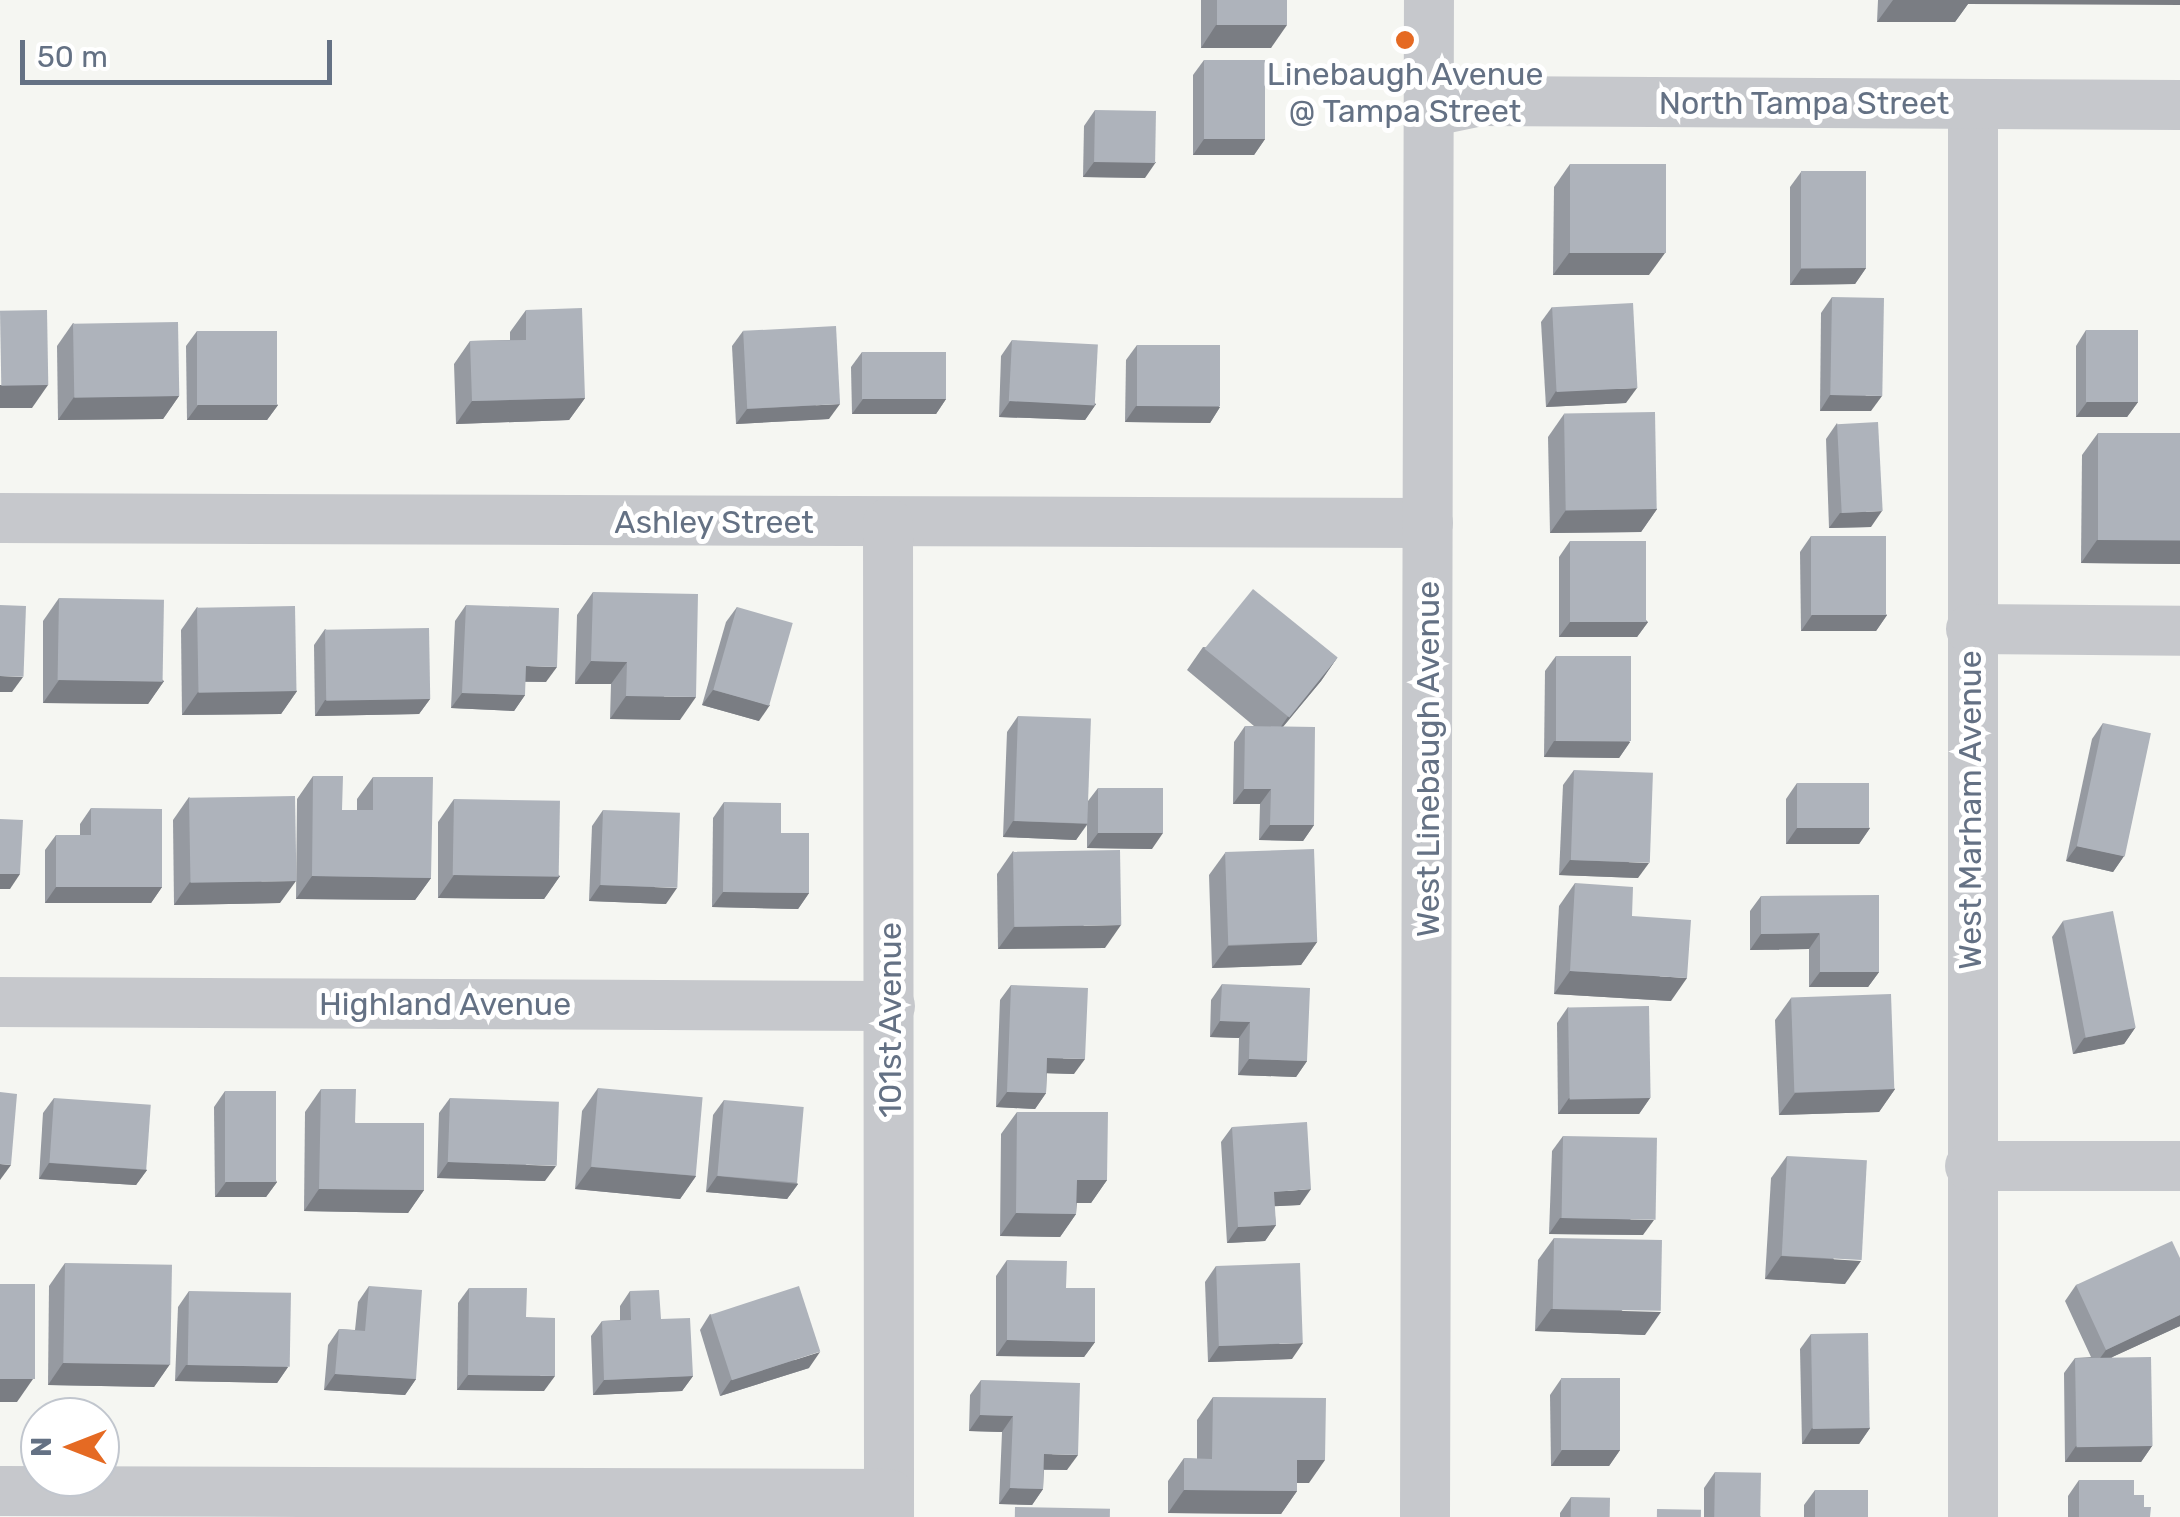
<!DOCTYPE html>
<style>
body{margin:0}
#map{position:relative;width:2180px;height:1517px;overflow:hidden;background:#f5f6f2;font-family:Rubik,sans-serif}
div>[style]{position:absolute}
.minor>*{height:50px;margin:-25px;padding:0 25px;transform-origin:25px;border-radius:25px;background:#c6c8cc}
.wall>*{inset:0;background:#969aa1}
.shaded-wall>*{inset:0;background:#7a7d83}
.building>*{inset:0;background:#aeb3bb;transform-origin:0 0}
.dots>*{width:28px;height:28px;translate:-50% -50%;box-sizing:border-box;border:5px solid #fff;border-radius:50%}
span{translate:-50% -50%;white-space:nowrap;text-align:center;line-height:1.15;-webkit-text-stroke:10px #fff;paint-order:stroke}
.poi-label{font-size:32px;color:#647184}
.street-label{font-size:32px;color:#647184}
.north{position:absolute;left:20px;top:1397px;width:100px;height:100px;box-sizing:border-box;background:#fff;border:2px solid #c1c6ce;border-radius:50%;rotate:270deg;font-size:28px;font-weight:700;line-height:40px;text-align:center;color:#647184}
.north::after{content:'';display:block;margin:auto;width:35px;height:45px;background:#e56a23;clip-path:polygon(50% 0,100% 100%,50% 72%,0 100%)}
.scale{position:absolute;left:20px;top:40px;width:312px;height:45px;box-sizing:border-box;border:5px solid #647184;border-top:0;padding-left:12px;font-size:30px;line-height:35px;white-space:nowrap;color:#647184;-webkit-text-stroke:8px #fff;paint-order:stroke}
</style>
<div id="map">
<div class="minor">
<div style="left:1973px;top:104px;width:1413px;rotate:90deg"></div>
<div style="left:1428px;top:112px;width:54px;rotate:-11.7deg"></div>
<div style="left:1481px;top:101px;width:699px;rotate:0.33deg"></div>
<div style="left:0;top:518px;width:1428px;rotate:0.2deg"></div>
<div style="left:888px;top:523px;width:994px;rotate:89.94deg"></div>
<div style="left:1971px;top:629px;width:209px;rotate:0.5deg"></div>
<div style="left:0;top:1002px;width:890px;rotate:0.26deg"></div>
<div style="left:1970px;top:1166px;width:210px"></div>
<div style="left:0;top:1491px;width:889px;rotate:0.19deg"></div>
<div style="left:1425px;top:1517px;width:1517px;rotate:-89.85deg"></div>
</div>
<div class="wall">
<div style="clip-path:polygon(1201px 0,1287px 0,1271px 48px,1201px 48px)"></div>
<div style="clip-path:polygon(1878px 0,2180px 0,1968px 4px,1955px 22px,1877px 22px)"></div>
<div style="clip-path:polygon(1204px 60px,1265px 139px,1254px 155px,1193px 155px,1193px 75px)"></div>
<div style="clip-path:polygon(1095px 110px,1145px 178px,1083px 177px,1084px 126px)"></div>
<div style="clip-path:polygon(1570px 164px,1649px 275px,1553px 275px,1554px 187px)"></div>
<div style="clip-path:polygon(1801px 172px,1866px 268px,1855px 284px,1790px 285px,1790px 187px)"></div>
<div style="clip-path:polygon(1832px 297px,1871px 411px,1820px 411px,1821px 313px)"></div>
<div style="clip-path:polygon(1552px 307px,1626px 403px,1546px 407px,1541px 322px)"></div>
<div style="clip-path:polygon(526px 310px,585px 398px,569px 420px,456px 424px,454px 364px,470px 341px,510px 340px,510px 332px)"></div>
<div style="clip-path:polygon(73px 323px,179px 396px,163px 419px,58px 420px,57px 346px)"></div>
<div style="clip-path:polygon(2086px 330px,2138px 402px,2127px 417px,2076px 417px,2076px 346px)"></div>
<div style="clip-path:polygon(197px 331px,278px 405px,267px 420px,187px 420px,186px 346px)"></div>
<div style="clip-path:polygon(743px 331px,829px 419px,736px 424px,732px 346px)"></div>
<div style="clip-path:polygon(1012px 340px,1096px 404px,1085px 420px,999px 417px,1001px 356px)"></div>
<div style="clip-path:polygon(1137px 345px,1220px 407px,1210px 423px,1125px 422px,1126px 360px)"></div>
<div style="clip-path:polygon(862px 352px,946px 399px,936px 414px,852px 414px,851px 367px)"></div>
<div style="clip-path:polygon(1564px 414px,1657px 509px,1641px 532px,1550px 533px,1548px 437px)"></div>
<div style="clip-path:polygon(1837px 423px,1871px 527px,1829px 528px,1826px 439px)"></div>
<div style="clip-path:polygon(2098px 433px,2180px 433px,2180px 564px,2081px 563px,2082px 455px)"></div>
<div style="clip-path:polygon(1811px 536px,1887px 615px,1876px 631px,1801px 631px,1800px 552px)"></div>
<div style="clip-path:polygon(1570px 541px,1648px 622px,1637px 637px,1559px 637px,1559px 557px)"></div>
<div style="clip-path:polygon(593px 592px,680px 720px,610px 719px,611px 684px,575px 684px,577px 615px)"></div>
<div style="clip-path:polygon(59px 598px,164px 681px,148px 704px,43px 703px,43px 621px)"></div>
<div style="clip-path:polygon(466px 605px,546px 682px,525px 682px,525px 695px,514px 711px,451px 708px,455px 621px)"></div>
<div style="clip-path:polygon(197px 607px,297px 691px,281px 714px,182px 715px,181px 630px)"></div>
<div style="clip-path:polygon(737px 607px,759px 721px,702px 705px,726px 622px)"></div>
<div style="clip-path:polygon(325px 629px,430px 699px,419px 714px,315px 716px,314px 645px)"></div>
<div style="clip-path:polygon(1203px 647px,1337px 658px,1321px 681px,1283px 727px,1314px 825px,1303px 841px,1259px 840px,1260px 804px,1233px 804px,1234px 742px,1245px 726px,1254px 726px,1187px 670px)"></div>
<div style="clip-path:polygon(1556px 656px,1630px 742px,1619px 758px,1544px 757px,1545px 671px)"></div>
<div style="clip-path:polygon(1018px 716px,1088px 801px,1098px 788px,1152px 849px,1087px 848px,1087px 825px,1076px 840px,1003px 837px,1007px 732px)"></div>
<div style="clip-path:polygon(2103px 723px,2124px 856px,2113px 872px,2066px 861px,2092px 739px)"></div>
<div style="clip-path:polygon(1574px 770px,1638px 878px,1559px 875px,1563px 785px)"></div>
<div style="clip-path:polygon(313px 776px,342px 810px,357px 810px,357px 799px,373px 777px,431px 878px,415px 900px,296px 899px,297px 799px)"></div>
<div style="clip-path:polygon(1797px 783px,1870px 828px,1859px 844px,1786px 844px,1786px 799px)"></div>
<div style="clip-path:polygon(189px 797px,280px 903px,174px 905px,173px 820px)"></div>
<div style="clip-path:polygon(454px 799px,560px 876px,544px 899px,438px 898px,438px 822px)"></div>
<div style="clip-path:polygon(724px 802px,781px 833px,809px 893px,798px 909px,712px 907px,713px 818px)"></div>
<div style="clip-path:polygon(91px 808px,162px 887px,151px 903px,45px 903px,45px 850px,56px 835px,80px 835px,80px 824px)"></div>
<div style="clip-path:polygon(603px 810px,666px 904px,589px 901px,592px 826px)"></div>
<div style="clip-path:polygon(1013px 851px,1105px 948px,998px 949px,997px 874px)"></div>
<div style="clip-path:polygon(1225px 853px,1317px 942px,1301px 965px,1212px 968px,1209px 875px)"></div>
<div style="clip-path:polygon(1575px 883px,1632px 916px,1671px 1001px,1554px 994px,1559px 906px)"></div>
<div style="clip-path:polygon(1761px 896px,1879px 972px,1868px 987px,1809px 987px,1809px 949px,1750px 950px,1750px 911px)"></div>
<div style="clip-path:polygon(2063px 921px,2135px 1028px,2124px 1044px,2073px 1054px,2052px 937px)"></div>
<div style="clip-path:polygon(1222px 984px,1307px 1061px,1296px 1077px,1238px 1075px,1239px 1038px,1210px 1037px,1211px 1000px)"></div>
<div style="clip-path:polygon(1011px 985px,1074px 1074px,1047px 1073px,1046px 1093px,1035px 1109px,996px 1107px,1000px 1000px)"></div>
<div style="clip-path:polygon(1791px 998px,1895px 1089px,1879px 1112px,1779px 1115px,1775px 1020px)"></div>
<div style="clip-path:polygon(1568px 1007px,1650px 1098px,1639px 1114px,1558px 1114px,1557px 1023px)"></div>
<div style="clip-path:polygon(598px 1088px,696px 1176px,680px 1199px,575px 1189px,582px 1111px)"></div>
<div style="clip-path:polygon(321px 1089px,424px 1190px,408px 1213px,304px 1211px,305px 1112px)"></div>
<div style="clip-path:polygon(225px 1091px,277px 1182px,266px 1197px,215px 1197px,214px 1107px)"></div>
<div style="clip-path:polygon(54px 1098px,147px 1170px,136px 1185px,39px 1179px,43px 1113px)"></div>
<div style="clip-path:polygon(450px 1098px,545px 1181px,437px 1178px,439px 1113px)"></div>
<div style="clip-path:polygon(724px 1100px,798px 1184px,787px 1199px,706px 1192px,713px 1115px)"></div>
<div style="clip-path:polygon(1017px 1112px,1107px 1180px,1091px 1203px,1077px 1203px,1076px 1214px,1060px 1237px,1000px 1236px,1001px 1134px)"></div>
<div style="clip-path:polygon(1232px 1127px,1300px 1205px,1274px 1206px,1276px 1225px,1265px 1241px,1227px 1243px,1221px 1142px)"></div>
<div style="clip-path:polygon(1563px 1136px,1643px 1235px,1549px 1234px,1552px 1151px)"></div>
<div style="clip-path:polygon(1787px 1156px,1845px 1284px,1765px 1279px,1771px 1178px)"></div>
<div style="clip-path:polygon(1554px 1238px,1645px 1335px,1535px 1331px,1538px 1260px)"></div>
<div style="clip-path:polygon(2180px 1258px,2180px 1326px,2112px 1357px,2152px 1446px,2141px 1462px,2065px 1462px,2064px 1373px,2075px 1358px,2091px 1357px,2065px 1301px,2076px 1285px)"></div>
<div style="clip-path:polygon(1007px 1260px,1066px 1288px,1095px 1342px,1084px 1357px,996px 1356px,996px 1276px)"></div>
<div style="clip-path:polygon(65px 1263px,170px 1364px,154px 1387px,48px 1385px,49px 1286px)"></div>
<div style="clip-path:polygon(1216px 1266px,1292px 1359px,1208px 1362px,1205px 1282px)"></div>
<div style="clip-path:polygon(369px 1286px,416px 1379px,405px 1395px,324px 1390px,328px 1345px,339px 1329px,355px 1330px,358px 1302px)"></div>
<div style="clip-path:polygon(469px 1288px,526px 1317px,544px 1391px,457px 1390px,458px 1303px)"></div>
<div style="clip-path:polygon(189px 1291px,288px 1367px,277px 1383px,175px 1381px,178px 1307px)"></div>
<div style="clip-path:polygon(630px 1291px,661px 1319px,693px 1376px,682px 1391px,593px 1395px,591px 1336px,602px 1321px,620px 1320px,620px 1306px)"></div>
<div style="clip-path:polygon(710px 1314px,809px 1368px,720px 1396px,700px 1330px)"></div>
<div style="clip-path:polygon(1811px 1334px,1870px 1428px,1859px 1444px,1802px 1444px,1800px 1349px)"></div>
<div style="clip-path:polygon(1561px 1379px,1620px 1450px,1609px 1466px,1551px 1466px,1550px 1395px)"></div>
<div style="clip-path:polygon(981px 1380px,1067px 1470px,1044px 1470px,1043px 1489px,1032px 1505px,999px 1504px,1002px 1432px,969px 1431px,970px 1395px)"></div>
<div style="clip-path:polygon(1213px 1397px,1309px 1483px,1297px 1483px,1297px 1491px,1281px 1514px,1168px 1513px,1168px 1481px,1184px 1458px,1197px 1459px,1197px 1420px)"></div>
<div style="clip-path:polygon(1715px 1472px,1761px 1517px,1704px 1517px,1704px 1488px)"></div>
<div style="clip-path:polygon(2079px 1480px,2134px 1495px,2150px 1517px,2068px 1517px,2068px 1496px)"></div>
<div style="clip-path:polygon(1815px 1490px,1868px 1517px,1804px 1517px,1804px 1505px)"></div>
<div style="clip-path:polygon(1571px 1497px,1609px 1517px,1560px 1517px,1560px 1513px)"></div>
</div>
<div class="shaded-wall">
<div style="clip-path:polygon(1893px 0,2180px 0,2180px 5px,1968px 4px,1955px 22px,1877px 22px)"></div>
<div style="clip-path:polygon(1216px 25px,1287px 25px,1271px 48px,1201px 48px)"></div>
<div style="clip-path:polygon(1204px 139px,1265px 139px,1254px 155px,1193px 155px)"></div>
<div style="clip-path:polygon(1094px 162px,1156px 162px,1145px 178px,1083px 177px)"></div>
<div style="clip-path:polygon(1569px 253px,1665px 253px,1649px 275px,1553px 275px)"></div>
<div style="clip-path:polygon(1866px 268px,1855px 284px,1790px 285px,1801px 269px)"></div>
<div style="clip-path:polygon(0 385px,48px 385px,32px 408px,0 408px)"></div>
<div style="clip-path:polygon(1637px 388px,1626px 403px,1546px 407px,1556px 391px)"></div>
<div style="clip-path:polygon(1830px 395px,1882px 396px,1871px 411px,1820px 411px)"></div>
<div style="clip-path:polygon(179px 396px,163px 419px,58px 420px,74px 397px)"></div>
<div style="clip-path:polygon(585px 398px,569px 420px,456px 424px,472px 401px)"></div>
<div style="clip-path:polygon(863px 399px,946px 399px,936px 414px,852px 414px)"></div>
<div style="clip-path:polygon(1010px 401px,1096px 404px,1085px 420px,999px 417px)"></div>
<div style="clip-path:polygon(2087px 402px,2138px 402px,2127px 417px,2076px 417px)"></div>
<div style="clip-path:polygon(840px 404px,829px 419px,736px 424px,747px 409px)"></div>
<div style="clip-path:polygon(198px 405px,278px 405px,267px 420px,187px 420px)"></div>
<div style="clip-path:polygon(1136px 406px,1220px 407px,1210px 423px,1125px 422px)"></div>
<div style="clip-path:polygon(1657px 509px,1641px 532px,1550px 533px,1566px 510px)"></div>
<div style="clip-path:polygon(1882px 511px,1871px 527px,1829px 528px,1840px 513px)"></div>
<div style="clip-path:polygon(2097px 540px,2180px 541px,2180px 564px,2081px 563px)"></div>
<div style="clip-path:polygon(1812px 615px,1887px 615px,1876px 631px,1801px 631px)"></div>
<div style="clip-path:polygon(1570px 622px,1648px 622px,1637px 637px,1559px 637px)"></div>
<div style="clip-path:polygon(1337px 658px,1321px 681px,1271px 741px,1287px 718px)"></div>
<div style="clip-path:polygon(591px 661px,627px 662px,611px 684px,575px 684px)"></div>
<div style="clip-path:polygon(526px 666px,557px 667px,546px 682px,515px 681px)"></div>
<div style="clip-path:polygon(0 676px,23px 677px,12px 692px,0 692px)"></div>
<div style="clip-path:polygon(59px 680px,164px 681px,148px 704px,43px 703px)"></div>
<div style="clip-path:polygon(713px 690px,770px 705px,759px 721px,702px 705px)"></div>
<div style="clip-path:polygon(297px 691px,281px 714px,182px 715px,198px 692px)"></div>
<div style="clip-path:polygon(462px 693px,525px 695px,514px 711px,451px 708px)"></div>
<div style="clip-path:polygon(626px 696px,696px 697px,680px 720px,610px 719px)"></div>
<div style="clip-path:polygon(430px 699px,419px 714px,315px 716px,325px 700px)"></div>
<div style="clip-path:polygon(1554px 741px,1630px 742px,1619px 758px,1544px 757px)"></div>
<div style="clip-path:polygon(1244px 789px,1271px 789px,1260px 804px,1233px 804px)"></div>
<div style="clip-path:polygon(1013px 821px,1087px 824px,1076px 840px,1003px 837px)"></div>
<div style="clip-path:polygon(1270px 825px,1314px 825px,1303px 841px,1259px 840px)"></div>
<div style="clip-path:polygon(1797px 828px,1870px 828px,1859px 844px,1786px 844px)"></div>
<div style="clip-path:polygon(1098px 833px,1163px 833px,1152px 849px,1087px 848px)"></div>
<div style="clip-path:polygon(2077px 846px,2124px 856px,2113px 872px,2066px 861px)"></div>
<div style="clip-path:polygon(1570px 860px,1649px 863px,1638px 878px,1559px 875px)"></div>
<div style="clip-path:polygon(0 874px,20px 874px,10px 889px,0 889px)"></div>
<div style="clip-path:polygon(454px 875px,560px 876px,544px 899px,438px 898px)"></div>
<div style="clip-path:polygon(312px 876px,431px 878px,415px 900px,296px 899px)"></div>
<div style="clip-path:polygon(296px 881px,280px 903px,174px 905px,190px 882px)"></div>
<div style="clip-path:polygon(600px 885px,677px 888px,666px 904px,589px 901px)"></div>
<div style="clip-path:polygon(56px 887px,162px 887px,151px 903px,45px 903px)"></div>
<div style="clip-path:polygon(723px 892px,809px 893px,798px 909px,712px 907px)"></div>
<div style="clip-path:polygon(1121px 925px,1105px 948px,998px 949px,1014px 927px)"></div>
<div style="clip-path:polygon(1820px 933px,1809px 949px,1750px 950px,1761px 934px)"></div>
<div style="clip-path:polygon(1317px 942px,1301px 965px,1212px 968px,1228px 946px)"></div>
<div style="clip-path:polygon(1570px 971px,1687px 978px,1671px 1001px,1554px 994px)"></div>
<div style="clip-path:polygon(1820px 972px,1879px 972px,1868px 987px,1809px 987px)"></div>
<div style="clip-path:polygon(1220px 1021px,1250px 1022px,1239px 1038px,1210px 1037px)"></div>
<div style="clip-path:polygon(2135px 1028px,2124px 1044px,2073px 1054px,2084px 1038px)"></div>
<div style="clip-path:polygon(1047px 1058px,1085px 1059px,1074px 1074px,1036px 1073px)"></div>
<div style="clip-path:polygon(1249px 1059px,1307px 1061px,1296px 1077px,1238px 1075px)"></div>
<div style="clip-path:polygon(1895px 1089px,1879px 1112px,1779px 1115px,1795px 1093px)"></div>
<div style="clip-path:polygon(1007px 1092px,1046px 1093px,1035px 1109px,996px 1107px)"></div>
<div style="clip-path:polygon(1569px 1098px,1650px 1098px,1639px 1114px,1558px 1114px)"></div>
<div style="clip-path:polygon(448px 1162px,556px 1166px,545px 1181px,437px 1178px)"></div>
<div style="clip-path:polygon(49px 1163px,147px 1170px,136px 1185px,39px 1179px)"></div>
<div style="clip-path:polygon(0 1164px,11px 1165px,0 1180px)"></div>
<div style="clip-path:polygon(591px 1167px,696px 1176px,680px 1199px,575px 1189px)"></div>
<div style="clip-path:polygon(717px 1176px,798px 1184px,787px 1199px,706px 1192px)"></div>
<div style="clip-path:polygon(1077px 1180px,1107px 1180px,1091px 1203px,1061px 1203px)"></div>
<div style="clip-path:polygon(226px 1182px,277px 1182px,266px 1197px,215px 1197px)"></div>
<div style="clip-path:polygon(319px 1189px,424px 1190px,408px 1213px,304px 1211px)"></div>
<div style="clip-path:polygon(1311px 1189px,1300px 1205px,1263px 1207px,1274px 1192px)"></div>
<div style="clip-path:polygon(1016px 1213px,1076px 1214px,1060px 1237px,1000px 1236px)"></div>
<div style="clip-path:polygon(1560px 1218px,1654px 1220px,1643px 1235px,1549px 1234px)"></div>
<div style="clip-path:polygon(1276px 1225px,1265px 1241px,1227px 1243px,1238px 1227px)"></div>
<div style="clip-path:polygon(1781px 1256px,1861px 1261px,1845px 1284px,1765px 1279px)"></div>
<div style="clip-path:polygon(1551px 1309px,1661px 1312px,1645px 1335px,1535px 1331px)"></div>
<div style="clip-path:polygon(2180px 1315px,2180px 1326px,2095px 1365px,2106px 1350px)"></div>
<div style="clip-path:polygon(1007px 1340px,1095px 1342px,1084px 1357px,996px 1356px)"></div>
<div style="clip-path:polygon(1303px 1343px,1292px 1359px,1208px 1362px,1219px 1346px)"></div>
<div style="clip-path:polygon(820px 1352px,809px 1368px,720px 1396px,731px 1380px)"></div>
<div style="clip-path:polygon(63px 1363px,170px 1364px,154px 1387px,48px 1385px)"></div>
<div style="clip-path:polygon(186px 1365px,288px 1367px,277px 1383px,175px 1381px)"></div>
<div style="clip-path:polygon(335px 1374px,416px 1379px,405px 1395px,324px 1390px)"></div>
<div style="clip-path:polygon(468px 1375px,555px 1376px,544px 1391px,457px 1390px)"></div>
<div style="clip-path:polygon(693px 1376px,682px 1391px,593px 1395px,604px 1380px)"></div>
<div style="clip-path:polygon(0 1379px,33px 1379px,17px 1402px,0 1402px)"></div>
<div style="clip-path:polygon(980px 1415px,1013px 1416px,1002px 1432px,969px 1431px)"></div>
<div style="clip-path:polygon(1812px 1428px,1870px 1428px,1859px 1444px,1802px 1444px)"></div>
<div style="clip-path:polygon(2076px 1446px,2152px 1446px,2141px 1462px,2065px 1462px)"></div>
<div style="clip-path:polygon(1562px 1450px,1620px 1450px,1609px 1466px,1551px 1466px)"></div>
<div style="clip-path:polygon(1044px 1454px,1078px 1455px,1067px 1470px,1034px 1469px)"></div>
<div style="clip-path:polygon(1297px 1460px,1325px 1460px,1309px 1483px,1281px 1483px)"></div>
<div style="clip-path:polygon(1010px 1488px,1043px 1489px,1032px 1505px,999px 1504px)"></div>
<div style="clip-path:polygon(1184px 1490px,1297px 1491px,1281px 1514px,1168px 1513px)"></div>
</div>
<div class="building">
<div style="left:1217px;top:0;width:70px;height:25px"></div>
<div style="left:1204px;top:60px;width:61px;height:79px"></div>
<div style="left:1095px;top:110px;width:61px;height:52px;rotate:1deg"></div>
<div style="left:1570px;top:164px;width:96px;height:89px"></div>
<div style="left:1866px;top:171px;width:97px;height:65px;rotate:90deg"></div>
<div style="left:1832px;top:297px;width:52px;height:98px;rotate:1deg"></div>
<div style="left:1633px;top:303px;width:85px;height:81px;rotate:87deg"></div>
<div style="clip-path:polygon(582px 308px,585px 398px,472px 401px,470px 341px,526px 340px,526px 310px)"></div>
<div style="left:47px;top:310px;width:75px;height:47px;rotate:89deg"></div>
<div style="left:178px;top:322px;width:74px;height:105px;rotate:89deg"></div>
<div style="left:836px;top:326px;width:78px;height:93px;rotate:87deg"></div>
<div style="left:2086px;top:330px;width:52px;height:72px"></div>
<div style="left:197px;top:331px;width:80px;height:74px"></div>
<div style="left:1012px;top:340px;width:86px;height:61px;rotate:3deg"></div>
<div style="left:1137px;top:345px;width:83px;height:61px"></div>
<div style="left:862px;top:352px;width:84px;height:47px"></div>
<div style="left:1655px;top:412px;width:97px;height:91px;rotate:89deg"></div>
<div style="left:1878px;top:422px;width:89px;height:41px;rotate:87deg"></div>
<div style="left:2098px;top:433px;width:82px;height:107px"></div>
<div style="left:1811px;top:536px;width:75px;height:79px"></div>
<div style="left:1570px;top:541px;width:76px;height:81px"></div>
<div style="left:1253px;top:589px;width:109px;height:77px;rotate:39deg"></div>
<div style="clip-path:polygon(593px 592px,698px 594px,696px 697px,626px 696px,627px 662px,591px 661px)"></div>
<div style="left:59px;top:598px;width:105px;height:82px;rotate:1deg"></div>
<div style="left:0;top:605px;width:26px;height:71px;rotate:2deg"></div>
<div style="clip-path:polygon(466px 605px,559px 608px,557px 667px,526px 666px,525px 695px,462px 693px)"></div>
<div style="left:295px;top:606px;width:85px;height:98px;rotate:89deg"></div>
<div style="left:737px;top:607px;width:58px;height:86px;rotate:16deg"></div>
<div style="left:429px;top:628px;width:71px;height:104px;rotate:89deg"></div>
<div style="left:1556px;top:656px;width:75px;height:85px"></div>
<div style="left:1018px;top:716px;width:73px;height:105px;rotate:2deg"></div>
<div style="left:2103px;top:723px;width:49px;height:126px;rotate:12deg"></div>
<div style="clip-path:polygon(1245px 726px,1315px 727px,1314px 825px,1270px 825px,1271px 789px,1244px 789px)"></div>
<div style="left:1574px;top:770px;width:79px;height:90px;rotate:2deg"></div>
<div style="clip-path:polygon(313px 776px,343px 776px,342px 810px,373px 810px,373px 777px,433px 777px,431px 878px,312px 876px)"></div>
<div style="left:1797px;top:783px;width:72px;height:45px"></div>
<div style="left:1098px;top:788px;width:65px;height:45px"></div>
<div style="left:295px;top:796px;width:85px;height:106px;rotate:89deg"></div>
<div style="left:454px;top:799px;width:106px;height:76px;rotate:1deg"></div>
<div style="clip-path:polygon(724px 802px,781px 803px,781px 833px,809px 833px,809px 893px,723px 892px)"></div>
<div style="clip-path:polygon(91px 808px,162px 809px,162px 887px,56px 887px,56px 835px,91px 835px)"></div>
<div style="left:603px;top:810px;width:77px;height:75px;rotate:2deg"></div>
<div style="clip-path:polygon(0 819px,23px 820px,20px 874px,0 874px)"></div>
<div style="left:1314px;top:849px;width:93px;height:89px;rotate:88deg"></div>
<div style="left:1120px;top:850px;width:75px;height:107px;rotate:89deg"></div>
<div style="clip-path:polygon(1575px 883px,1633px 887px,1632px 916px,1691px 920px,1687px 978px,1570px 971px)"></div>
<div style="clip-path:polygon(1879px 895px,1879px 972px,1820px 972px,1820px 933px,1761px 934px,1761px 896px)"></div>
<div style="left:2113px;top:911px;width:119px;height:51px;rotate:79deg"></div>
<div style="clip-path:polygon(1222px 984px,1310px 988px,1307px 1061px,1249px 1059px,1250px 1022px,1220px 1021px)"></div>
<div style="clip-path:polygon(1011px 985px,1088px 988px,1085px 1059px,1047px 1058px,1046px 1093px,1007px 1092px)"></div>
<div style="left:1891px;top:994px;width:95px;height:100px;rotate:88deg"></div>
<div style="left:1649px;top:1006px;width:92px;height:81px;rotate:89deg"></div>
<div style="left:598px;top:1088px;width:105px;height:79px;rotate:5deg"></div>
<div style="clip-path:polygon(321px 1089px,356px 1089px,355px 1123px,424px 1123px,424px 1190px,319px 1189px)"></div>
<div style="left:225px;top:1091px;width:51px;height:91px"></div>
<div style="clip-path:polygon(0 1092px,17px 1094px,11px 1165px,0 1164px)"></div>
<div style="left:54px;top:1098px;width:97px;height:65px;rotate:4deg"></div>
<div style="left:450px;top:1098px;width:109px;height:64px;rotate:2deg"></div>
<div style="left:724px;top:1100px;width:80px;height:76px;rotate:5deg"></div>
<div style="clip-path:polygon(1017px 1112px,1108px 1112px,1107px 1180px,1077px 1180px,1076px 1214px,1016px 1213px)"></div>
<div style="clip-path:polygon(1307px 1122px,1311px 1189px,1274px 1192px,1276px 1225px,1238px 1227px,1232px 1127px)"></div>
<div style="left:1563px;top:1136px;width:94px;height:82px;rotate:1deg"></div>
<div style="left:1787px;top:1156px;width:80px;height:100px;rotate:3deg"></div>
<div style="left:1554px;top:1238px;width:108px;height:71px;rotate:1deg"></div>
<div style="clip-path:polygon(2172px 1241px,2180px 1258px,2180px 1315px,2106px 1350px,2076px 1285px)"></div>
<div style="clip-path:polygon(1007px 1260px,1067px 1261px,1066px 1288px,1095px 1288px,1095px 1342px,1007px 1340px)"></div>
<div style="left:65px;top:1263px;width:107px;height:100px;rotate:1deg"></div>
<div style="left:1300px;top:1263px;width:80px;height:84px;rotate:88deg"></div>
<div style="left:0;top:1284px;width:35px;height:95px"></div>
<div style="clip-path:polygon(369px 1286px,422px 1290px,416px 1379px,335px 1374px,339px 1329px,365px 1331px)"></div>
<div style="left:799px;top:1286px;width:69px;height:93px;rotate:72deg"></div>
<div style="clip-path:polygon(469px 1288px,527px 1288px,526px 1317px,555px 1318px,555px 1376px,468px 1375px)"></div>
<div style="clip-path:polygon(659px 1290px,661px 1319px,690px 1318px,693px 1376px,604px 1380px,602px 1321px,631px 1320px,630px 1291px)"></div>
<div style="left:189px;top:1291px;width:102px;height:74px;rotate:1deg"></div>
<div style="left:1868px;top:1333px;width:95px;height:57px;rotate:89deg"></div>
<div style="left:2151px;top:1357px;width:89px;height:76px;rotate:89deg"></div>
<div style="left:1620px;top:1378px;width:72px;height:59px;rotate:90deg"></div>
<div style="clip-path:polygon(981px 1380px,1080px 1383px,1078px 1455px,1044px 1454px,1043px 1489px,1010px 1488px,1013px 1416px,980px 1415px)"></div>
<div style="clip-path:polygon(1213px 1397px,1326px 1398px,1325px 1460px,1297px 1460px,1297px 1491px,1184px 1490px,1184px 1458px,1212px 1459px)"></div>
<div style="left:1715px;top:1472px;width:46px;height:45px;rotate:1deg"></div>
<div style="clip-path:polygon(2079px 1480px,2134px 1480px,2134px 1495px,2144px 1495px,2144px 1507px,2151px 1507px,2150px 1517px,2079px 1517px)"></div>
<div style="left:1815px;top:1490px;width:53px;height:27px"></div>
<div style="left:1571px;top:1497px;width:39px;height:20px;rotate:1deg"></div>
<div style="left:1015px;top:1507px;width:95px;height:10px;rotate:1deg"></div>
<div style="left:1657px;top:1509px;width:44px;height:8px;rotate:1deg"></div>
</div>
<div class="dots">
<div style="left:1405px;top:40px;background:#e56a23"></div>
</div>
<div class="poi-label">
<span style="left:1405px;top:93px">Linebaugh Avenue<br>@ Tampa Street</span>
</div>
<div class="street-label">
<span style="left:1804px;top:103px">North Tampa Street</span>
<span style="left:714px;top:522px">Ashley Street</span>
<span style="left:1428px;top:759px;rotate:-90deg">West Linebaugh Avenue</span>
<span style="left:1970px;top:810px;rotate:-90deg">West Marham Avenue</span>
<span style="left:445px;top:1004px">Highland Avenue</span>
<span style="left:890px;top:1020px;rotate:-90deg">101st Avenue</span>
</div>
<div class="north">N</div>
<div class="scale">50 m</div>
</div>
